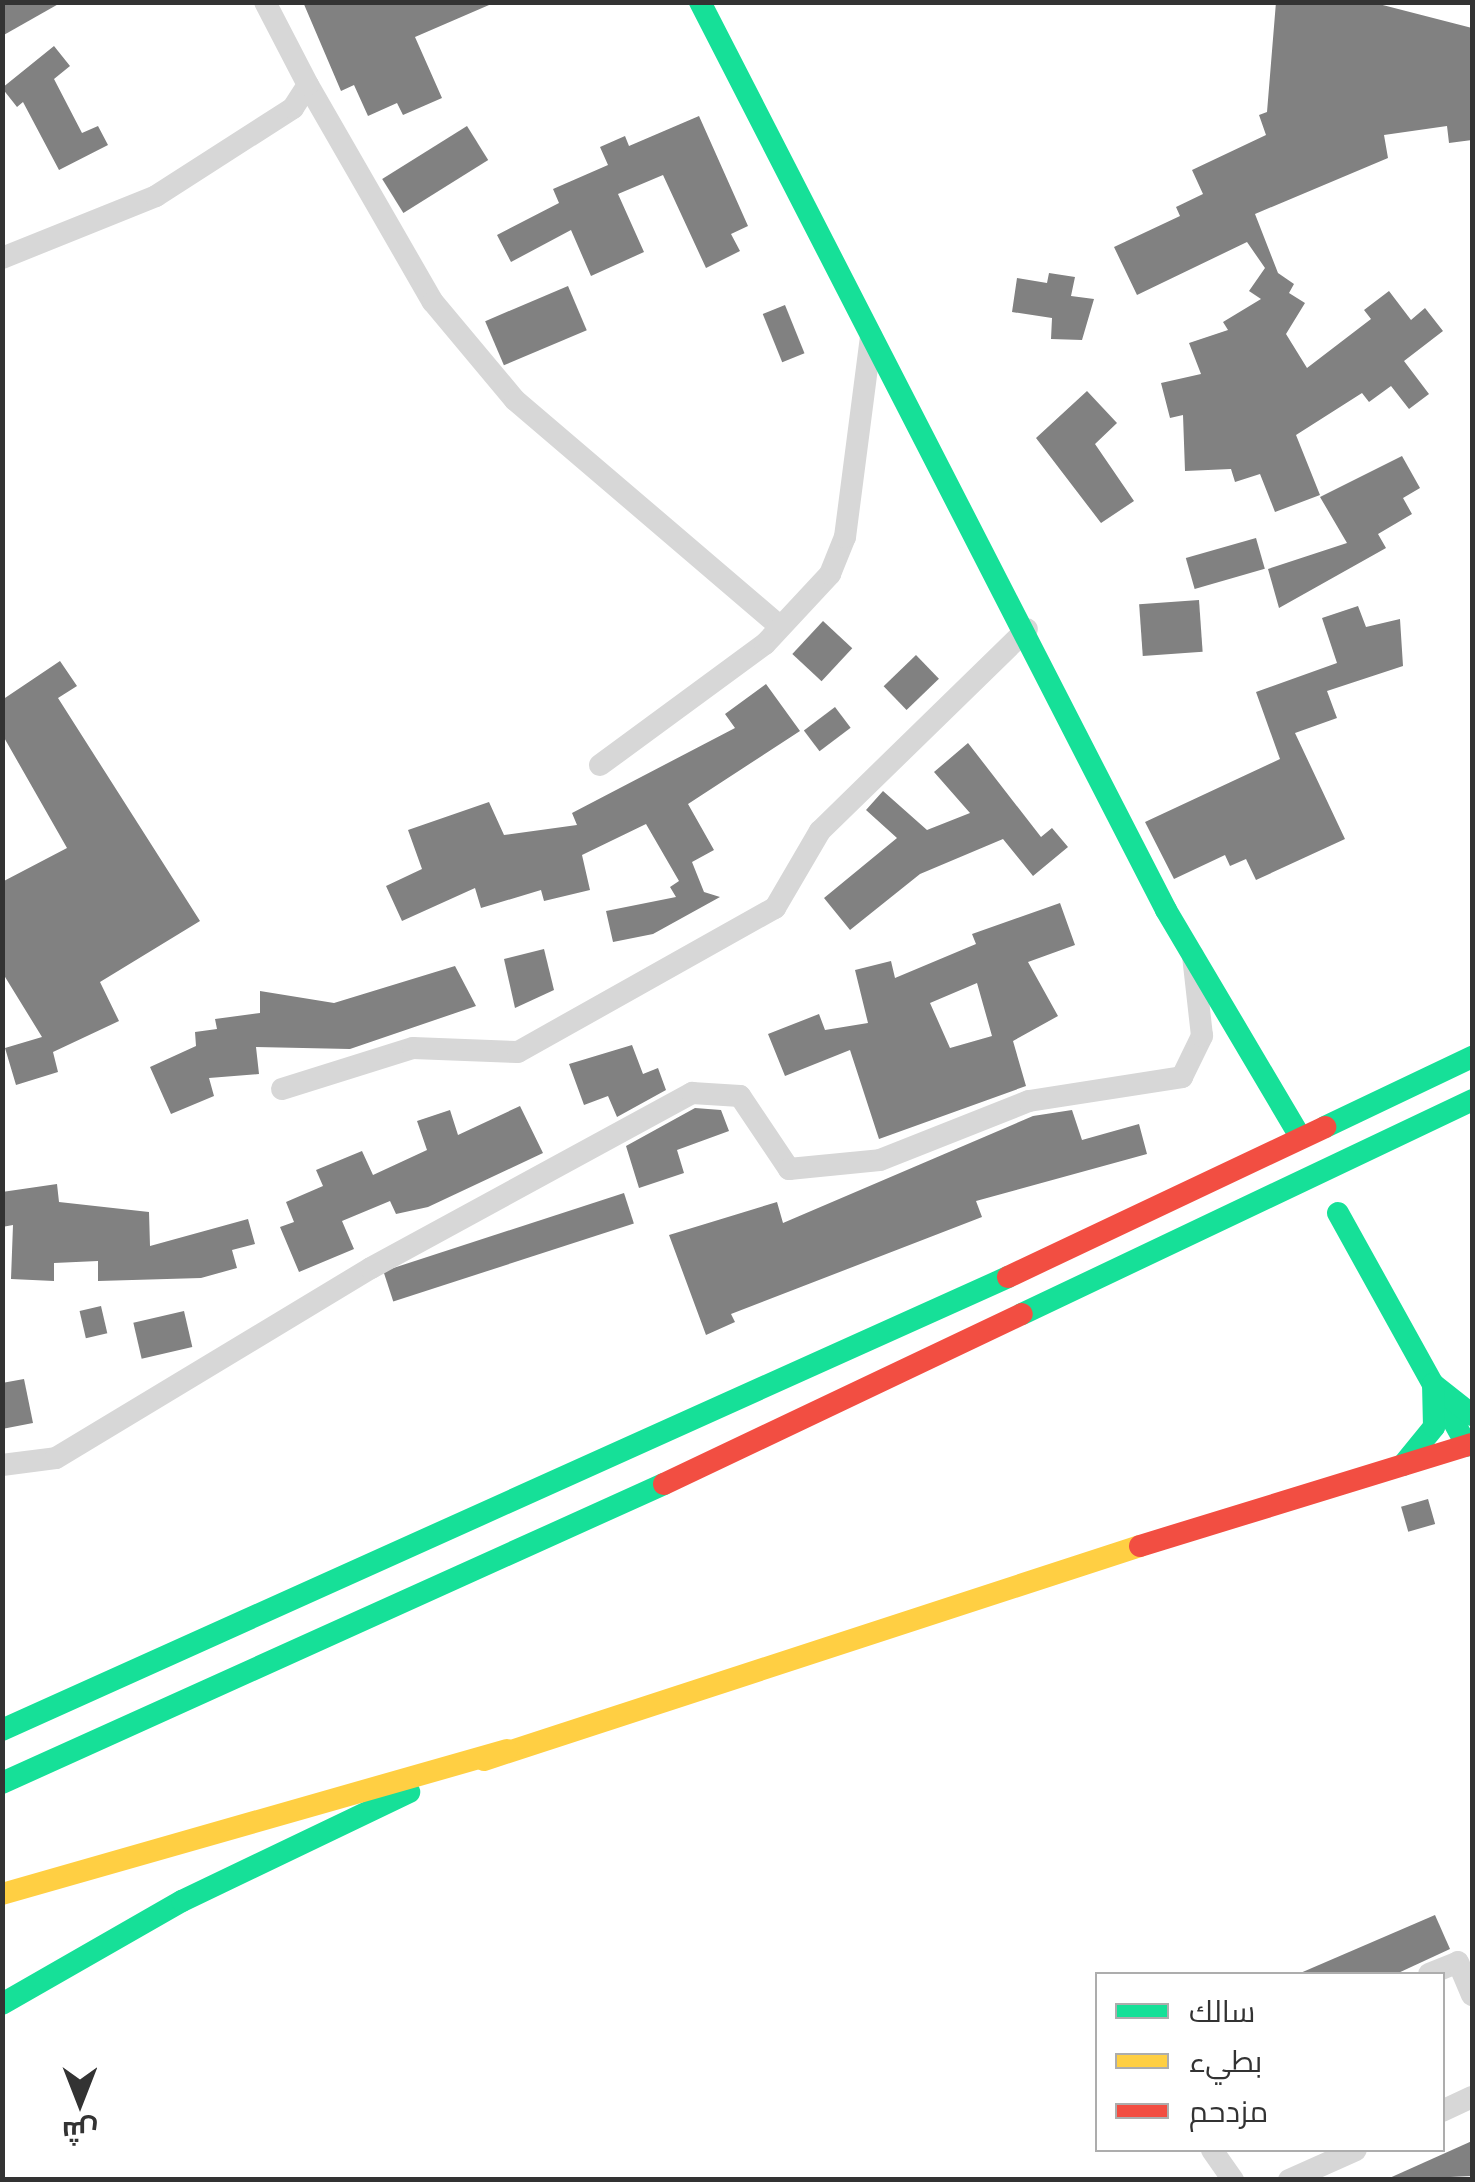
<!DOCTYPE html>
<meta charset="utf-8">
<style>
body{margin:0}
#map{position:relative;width:1475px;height:2182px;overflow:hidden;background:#fff;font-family:"Public Sans",Cairo,sans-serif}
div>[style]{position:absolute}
.building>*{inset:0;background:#818181;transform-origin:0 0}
.street>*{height:22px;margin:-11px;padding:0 11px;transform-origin:11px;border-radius:11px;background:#d7d7d7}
.fast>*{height:22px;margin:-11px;padding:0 11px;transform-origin:11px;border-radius:11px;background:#16e098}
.slow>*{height:22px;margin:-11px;padding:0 11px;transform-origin:11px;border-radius:11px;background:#ffcf43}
.jam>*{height:22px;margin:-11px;padding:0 11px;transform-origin:11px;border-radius:11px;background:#f24e42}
span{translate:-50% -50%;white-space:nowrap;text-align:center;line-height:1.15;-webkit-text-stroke:10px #fff;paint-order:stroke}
.frame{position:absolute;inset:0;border:5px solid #333;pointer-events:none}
.legend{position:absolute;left:1095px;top:1972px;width:350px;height:180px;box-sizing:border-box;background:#fff;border:2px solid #adadad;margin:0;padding:12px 18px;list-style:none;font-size:30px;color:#333}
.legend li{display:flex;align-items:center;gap:20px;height:50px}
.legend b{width:50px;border:2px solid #adadad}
.north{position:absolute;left:30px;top:2052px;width:100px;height:100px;-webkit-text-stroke:8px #fff;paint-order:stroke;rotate:180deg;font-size:28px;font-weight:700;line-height:40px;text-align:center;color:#333}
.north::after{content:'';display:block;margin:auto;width:35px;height:45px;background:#333;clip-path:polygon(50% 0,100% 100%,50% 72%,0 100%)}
</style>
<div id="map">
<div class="building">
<div style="clip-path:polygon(2px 2px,62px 2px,2px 36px)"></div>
<div style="clip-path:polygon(303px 2px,496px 2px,415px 37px,442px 98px,403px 115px,397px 103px,368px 116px,354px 85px,341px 91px)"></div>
<div style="clip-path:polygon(1276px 2px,1371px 2px,1472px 28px,1472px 140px,1449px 143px,1447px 126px,1384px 135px,1388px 158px,1255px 214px,1278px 273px,1294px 284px,1289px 293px,1305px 303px,1286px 334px,1307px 368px,1371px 319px,1364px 310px,1389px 291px,1411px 320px,1425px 308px,1443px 331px,1404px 361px,1429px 394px,1409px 409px,1391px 386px,1369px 402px,1362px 393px,1296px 435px,1320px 495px,1275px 512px,1260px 474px,1235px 482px,1231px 469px,1185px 471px,1183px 415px,1170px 418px,1161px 383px,1201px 374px,1189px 343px,1228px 330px,1223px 322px,1261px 299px,1249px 291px,1265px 268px,1247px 242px,1137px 295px,1114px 247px,1180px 216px,1176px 207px,1203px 194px,1192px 170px,1266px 135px,1259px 115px,1267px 112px)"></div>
<div style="clip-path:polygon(54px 46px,70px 66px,54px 79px,82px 133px,98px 126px,108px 145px,59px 170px,23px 102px,17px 107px,2px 88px)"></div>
<div style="clip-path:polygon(699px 116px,748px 226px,731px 234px,740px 251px,706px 268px,663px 175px,618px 194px,644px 252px,591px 276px,571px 230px,511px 262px,497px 235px,559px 203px,553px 189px,608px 165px,600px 147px,625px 136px,629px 146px)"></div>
<div style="left:467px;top:126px;width:40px;height:100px;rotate:58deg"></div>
<div style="clip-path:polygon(1049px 273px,1075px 277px,1071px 296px,1094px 299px,1082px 340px,1051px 339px,1052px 318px,1012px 312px,1017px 278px,1047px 283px)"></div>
<div style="left:568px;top:286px;width:48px;height:90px;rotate:67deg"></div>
<div style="left:785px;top:305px;width:52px;height:24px;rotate:68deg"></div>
<div style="clip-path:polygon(1087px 391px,1117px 423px,1095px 444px,1134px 501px,1101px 523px,1036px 438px)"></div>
<div style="clip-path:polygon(1402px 456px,1420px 488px,1403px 498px,1412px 514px,1378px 534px,1386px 548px,1279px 608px,1268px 569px,1347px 543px,1320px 497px)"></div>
<div style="left:1256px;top:538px;width:32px;height:73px;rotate:74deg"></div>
<div style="left:1199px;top:600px;width:52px;height:60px;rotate:86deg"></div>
<div style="clip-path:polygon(1358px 606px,1366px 627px,1400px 619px,1403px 666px,1327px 691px,1337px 718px,1295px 733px,1345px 839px,1256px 880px,1246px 859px,1230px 866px,1225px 855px,1174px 879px,1145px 822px,1280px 759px,1256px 692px,1337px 663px,1322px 618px)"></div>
<div style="left:823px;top:621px;width:40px;height:45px;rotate:43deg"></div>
<div style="left:916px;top:655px;width:33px;height:45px;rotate:46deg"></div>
<div style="clip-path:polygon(60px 661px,77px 686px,58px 698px,200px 921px,100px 982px,119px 1021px,53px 1052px,58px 1072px,16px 1085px,5px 1048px,42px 1037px,2px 972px,2px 882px,67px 848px,2px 734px,2px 700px)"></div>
<div style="clip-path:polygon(766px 684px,800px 731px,688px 804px,714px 850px,692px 862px,704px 892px,720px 897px,653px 934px,613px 942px,606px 911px,676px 897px,670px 887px,679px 881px,646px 824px,582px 855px,590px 890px,544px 901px,541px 890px,481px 908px,475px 888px,402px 921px,386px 886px,422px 869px,408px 830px,489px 802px,504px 835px,577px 825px,572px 813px,735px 728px,725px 714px)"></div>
<div style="left:835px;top:707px;width:26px;height:39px;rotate:53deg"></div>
<div style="clip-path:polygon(968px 743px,1041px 837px,1052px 828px,1068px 847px,1033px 876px,1003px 839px,920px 874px,850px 930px,824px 898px,897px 838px,866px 810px,883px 791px,927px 830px,970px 813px,934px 772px)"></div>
<div style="clip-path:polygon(evenodd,1060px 903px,1075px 945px,1028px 962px,1058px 1016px,1013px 1041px,1026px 1086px,879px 1139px,850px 1050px,785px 1076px,768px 1034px,819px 1014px,825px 1030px,868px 1023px,855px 970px,891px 961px,895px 978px,976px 944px,972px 934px,1060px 903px,977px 983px,992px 1036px,950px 1048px,930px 1003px,977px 983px)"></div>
<div style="clip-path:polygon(544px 949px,554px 990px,515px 1008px,504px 959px)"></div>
<div style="clip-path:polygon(455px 966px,476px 1006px,350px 1049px,256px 1047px,259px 1074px,209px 1078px,214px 1096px,171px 1114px,150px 1067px,196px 1046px,195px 1032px,217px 1029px,215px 1019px,260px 1013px,260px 991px,334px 1003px)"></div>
<div style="clip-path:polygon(632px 1045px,643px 1074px,658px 1068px,666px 1090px,617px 1117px,608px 1096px,584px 1105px,569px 1064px)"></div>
<div style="clip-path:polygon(520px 1106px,543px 1153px,428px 1207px,396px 1214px,390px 1201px,342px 1221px,354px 1249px,299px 1272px,280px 1227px,294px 1222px,286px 1202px,323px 1186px,316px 1170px,362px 1151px,373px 1175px,427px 1150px,417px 1121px,450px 1110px,458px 1135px)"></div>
<div style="clip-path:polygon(695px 1108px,721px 1110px,729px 1131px,677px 1150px,684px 1173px,639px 1188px,626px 1146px)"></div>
<div style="clip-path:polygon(1072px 1110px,1082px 1140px,1139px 1124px,1147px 1154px,976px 1201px,982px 1217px,731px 1314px,735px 1322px,706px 1335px,669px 1235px,777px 1202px,783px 1223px,1033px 1116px)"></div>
<div style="clip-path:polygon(57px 1184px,59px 1202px,149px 1212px,150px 1246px,248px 1219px,255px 1244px,232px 1250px,237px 1268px,201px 1278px,98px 1281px,98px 1261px,54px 1263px,54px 1281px,11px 1279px,13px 1225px,2px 1227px,2px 1192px)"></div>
<div style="left:624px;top:1193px;width:32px;height:253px;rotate:72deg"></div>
<div style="left:101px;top:1306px;width:28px;height:22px;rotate:77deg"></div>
<div style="left:184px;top:1311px;width:37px;height:52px;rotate:77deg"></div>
<div style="clip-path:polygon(24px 1379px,33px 1423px,2px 1429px,2px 1383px)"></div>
<div style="left:1428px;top:1499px;width:26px;height:28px;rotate:74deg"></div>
<div style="clip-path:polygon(1435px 1915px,1450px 1949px,1396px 1974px,1298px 1974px)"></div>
<div style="clip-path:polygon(1472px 2141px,1472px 2176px,1385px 2180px)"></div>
</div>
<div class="street">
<div style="left:308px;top:85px;width:250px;rotate:60.1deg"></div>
<div style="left:433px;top:302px;width:128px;rotate:50.1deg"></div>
<div style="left:515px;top:400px;width:345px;rotate:40.5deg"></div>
<div style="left:2px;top:258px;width:166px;rotate:-21.9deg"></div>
<div style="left:156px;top:196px;width:163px;rotate:-32.7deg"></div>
<div style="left:293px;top:108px;width:27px;rotate:-57deg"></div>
<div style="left:308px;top:85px;width:93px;rotate:-117.4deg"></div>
<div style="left:600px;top:765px;width:205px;rotate:-36.3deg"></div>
<div style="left:765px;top:644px;width:96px;rotate:-47.1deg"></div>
<div style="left:830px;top:574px;width:40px;rotate:-68deg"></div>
<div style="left:845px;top:537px;width:203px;rotate:-82.6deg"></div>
<div style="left:282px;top:1089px;width:137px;rotate:-17.4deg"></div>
<div style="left:413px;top:1048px;width:105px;rotate:2.2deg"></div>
<div style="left:518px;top:1052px;width:295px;rotate:-29.3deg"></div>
<div style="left:775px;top:908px;width:89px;rotate:-59.7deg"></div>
<div style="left:820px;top:831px;width:289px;rotate:-44.3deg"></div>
<div style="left:2px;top:1465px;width:54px;rotate:-7.4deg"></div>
<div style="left:56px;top:1458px;width:368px;rotate:-31.1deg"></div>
<div style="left:371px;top:1268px;width:366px;rotate:-28.6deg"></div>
<div style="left:692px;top:1093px;width:48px;rotate:3.6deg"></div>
<div style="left:740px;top:1096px;width:88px;rotate:56.1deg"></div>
<div style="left:789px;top:1169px;width:91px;rotate:-5.6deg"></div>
<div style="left:880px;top:1160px;width:160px;rotate:-21.6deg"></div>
<div style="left:1029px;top:1101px;width:155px;rotate:-8.9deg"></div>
<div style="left:1182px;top:1077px;width:46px;rotate:-64deg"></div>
<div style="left:1202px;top:1036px;width:81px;rotate:-96.4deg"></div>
<div style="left:1429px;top:1974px;width:31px;rotate:-22deg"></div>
<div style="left:1458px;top:1962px;width:36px;rotate:67deg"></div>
<div style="left:1442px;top:2111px;width:33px;rotate:-25deg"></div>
<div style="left:1212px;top:2150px;width:37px;rotate:55deg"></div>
<div style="left:1289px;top:2180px;width:73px;rotate:-24.1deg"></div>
</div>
<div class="fast">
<div style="left:700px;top:2px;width:1021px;rotate:62.83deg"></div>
<div style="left:1166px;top:910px;width:261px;rotate:59.4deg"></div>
<div style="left:1325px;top:1127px;width:163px;rotate:-25.5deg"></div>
<div style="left:1338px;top:1213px;width:266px;rotate:61deg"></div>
<div style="left:1022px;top:1314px;width:498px;rotate:-25.4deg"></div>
<div style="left:1433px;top:1384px;width:50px;rotate:38.5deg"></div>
<div style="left:1403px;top:1465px;width:49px;rotate:-50.8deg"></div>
<div style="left:1434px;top:1427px;width:43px;rotate:-91.3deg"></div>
<div style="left:2px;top:1730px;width:1103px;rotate:-24.24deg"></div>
<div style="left:2px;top:1783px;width:726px;rotate:-24.31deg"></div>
<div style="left:2px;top:2004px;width:207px;rotate:-29.8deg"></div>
<div style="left:182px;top:1901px;width:252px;rotate:-25.6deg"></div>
</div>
<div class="slow">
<div style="left:484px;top:1760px;width:690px;rotate:-18.07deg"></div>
<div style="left:2px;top:1894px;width:525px;rotate:-15.92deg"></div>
</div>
<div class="jam">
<div style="left:1008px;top:1277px;width:351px;rotate:-25.3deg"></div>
<div style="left:664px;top:1484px;width:396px;rotate:-25.4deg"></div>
<div style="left:1140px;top:1546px;width:347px;rotate:-17.1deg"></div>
</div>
<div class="frame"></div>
<ul class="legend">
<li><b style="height:12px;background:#16e098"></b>سالك</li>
<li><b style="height:12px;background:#ffcf43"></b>بطيء</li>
<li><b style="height:12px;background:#f24e42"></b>مزدحم</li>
</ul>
<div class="north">ش</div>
</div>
